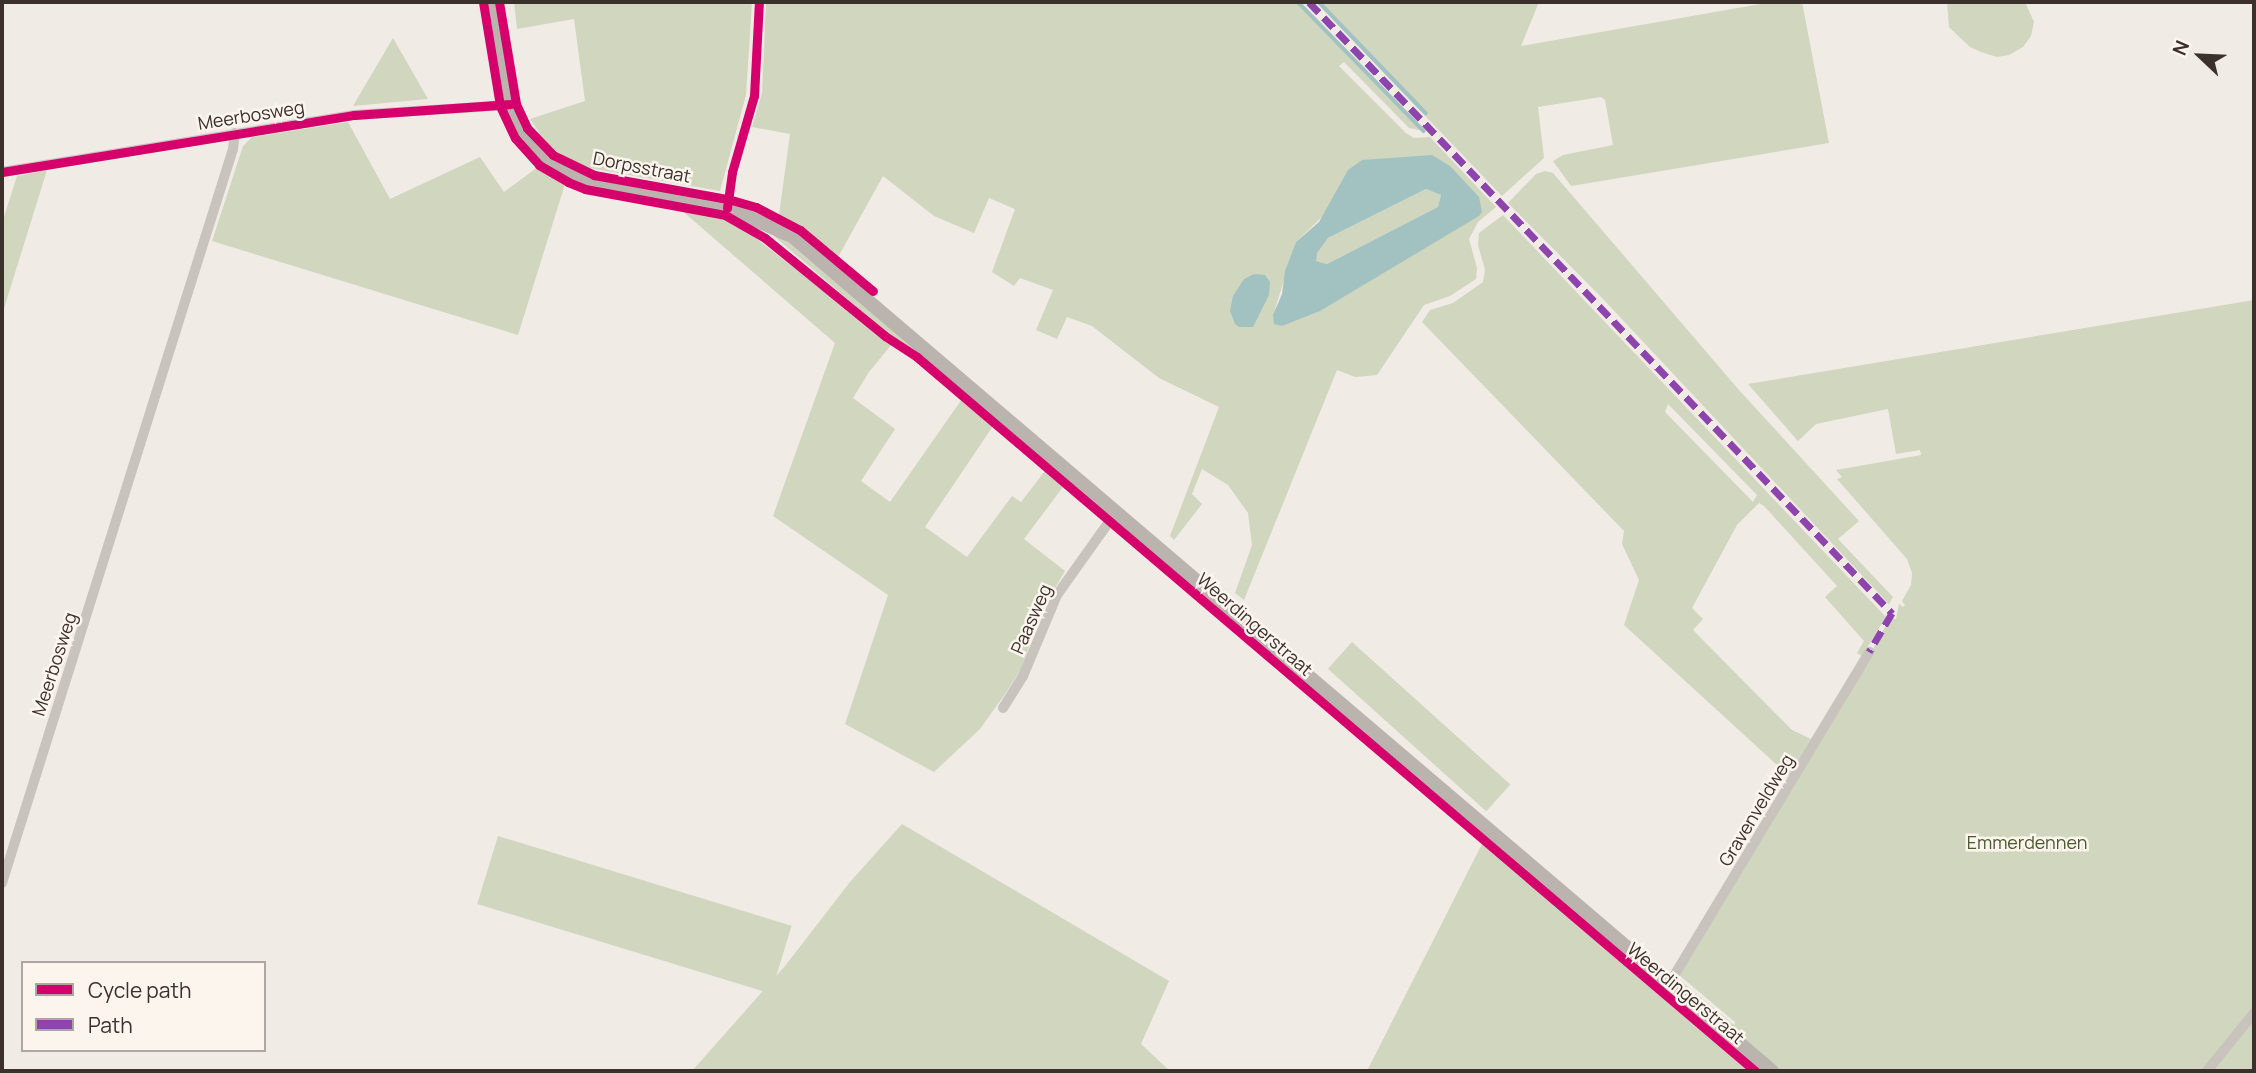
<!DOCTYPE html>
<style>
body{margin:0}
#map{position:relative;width:2256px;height:1073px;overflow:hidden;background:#f0ebe5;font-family:Manrope,sans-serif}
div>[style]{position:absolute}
.green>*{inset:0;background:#d1d6bf;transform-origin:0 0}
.water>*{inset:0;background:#a1c2c1}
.stream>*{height:3.5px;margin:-1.75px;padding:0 1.75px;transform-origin:1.75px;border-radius:1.75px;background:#a1c2c1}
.street>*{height:10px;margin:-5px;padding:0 5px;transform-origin:5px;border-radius:5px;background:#c9c3be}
.secondary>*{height:14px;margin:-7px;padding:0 7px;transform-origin:7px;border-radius:7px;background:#bab3ae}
.quiet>*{height:7px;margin-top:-3.5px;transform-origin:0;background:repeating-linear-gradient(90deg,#8e44ad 0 14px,transparent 0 21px)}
.cycleway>*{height:9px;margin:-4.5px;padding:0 4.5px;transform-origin:4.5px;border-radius:4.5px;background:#d6006c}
span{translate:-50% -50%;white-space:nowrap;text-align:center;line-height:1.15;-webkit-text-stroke:5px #fbf5ee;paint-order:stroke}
.street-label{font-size:18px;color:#3b302b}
.park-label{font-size:18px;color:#4a5a2e}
.frame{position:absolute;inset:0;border:4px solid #3b302b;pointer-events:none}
.legend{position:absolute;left:21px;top:961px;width:245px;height:91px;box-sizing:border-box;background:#fbf5ee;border:2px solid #aea6a0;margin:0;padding:9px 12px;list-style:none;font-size:21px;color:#3b302b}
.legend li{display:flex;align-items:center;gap:14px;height:35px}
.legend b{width:35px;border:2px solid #aea6a0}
.north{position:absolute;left:2165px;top:21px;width:70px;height:70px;-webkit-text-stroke:5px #fbf5ee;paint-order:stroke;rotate:293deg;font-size:19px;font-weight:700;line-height:28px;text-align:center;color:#3b302b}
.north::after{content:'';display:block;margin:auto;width:24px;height:32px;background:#3b302b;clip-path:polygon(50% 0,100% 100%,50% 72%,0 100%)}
</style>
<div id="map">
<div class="green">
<div style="clip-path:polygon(514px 2px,752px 2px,746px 95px,720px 191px,590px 168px,569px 160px,547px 144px,530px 119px,585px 101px,574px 19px,517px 29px)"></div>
<div style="clip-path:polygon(evenodd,766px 2px,1301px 2px,1424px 131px,1409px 128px,1344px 62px,1339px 66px,1406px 133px,1414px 138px,1430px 137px,1496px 207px,1478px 222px,1469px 239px,1477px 268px,1476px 279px,1450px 296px,1424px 305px,1377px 375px,1355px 377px,1337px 370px,1244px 600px,1235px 593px,1252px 545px,1248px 513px,1228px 485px,1202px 469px,1192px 494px,1202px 504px,1174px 540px,1170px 536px,1219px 407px,1159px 378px,1092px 326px,1067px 317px,1057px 339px,1036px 330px,1053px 290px,1020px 278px,1014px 286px,992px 272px,1015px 209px,989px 198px,974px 233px,934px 216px,883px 176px,837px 259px,802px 228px,779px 215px,790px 134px,752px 127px,762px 93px,766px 2px,1450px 166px,1479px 216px,1275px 309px,1296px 242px,1324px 215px,1450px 166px)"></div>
<div style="clip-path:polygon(1316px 2px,1539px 2px,1521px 46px,1772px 2px,1802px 2px,1829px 143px,1571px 186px,1553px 161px,1563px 155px,1613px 145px,1605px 100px,1601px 97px,1538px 107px,1544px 158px,1502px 196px)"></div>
<div style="clip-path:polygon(1947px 2px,2025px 2px,2034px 22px,2031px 36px,2023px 47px,2009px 55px,1997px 57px,1981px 52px,1970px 47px,1949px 27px)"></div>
<div style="clip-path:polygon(393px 38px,428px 99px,353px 106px)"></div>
<div style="clip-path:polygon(348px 122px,390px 199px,480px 157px,504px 192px,538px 167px,565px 184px,518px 335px,212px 241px,243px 146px,252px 137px)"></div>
<div style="clip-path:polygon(47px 170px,2px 315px,2px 223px,17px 176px)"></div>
<div style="clip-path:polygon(1545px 171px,1553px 173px,1739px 390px,1859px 521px,1838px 539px,1893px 597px,1889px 604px,1604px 300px,1508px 203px,1536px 174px)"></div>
<div style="clip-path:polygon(1426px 189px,1441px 195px,1438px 207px,1327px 264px,1316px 261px,1316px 253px,1328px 238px)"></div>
<div style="clip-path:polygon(680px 209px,710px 214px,744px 229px,892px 344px,869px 372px,853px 398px,895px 429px,861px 481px,890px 502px,962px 399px,993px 426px,925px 527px,967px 557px,1012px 496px,1021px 502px,1045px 471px,1063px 487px,1024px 539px,1065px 571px,1042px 610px,1021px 669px,1005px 694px,980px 729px,934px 772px,845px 724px,888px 595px,773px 516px,835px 343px)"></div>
<div style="clip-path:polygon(evenodd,1503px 215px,1886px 617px,1862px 656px,1857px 653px,1864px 641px,1825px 597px,1837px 586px,1764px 506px,1759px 503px,1737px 525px,1692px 608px,1703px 619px,1693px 630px,1792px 730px,1811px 739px,1789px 776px,1624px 625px,1639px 580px,1622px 544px,1624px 531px,1422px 322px,1430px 310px,1453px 303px,1483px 282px,1485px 270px,1478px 245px,1479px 233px,1503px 215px,1668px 404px,1757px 495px,1753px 502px,1665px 412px,1668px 404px)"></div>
<div style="clip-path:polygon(768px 231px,790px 244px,927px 358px,886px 332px)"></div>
<div style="clip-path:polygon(2254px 300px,2254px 1071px,1780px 1071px,1680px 985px,1682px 982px,1734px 1025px,1735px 1022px,1679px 975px,1850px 692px,1886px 625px,1892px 618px,1896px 619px,1899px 604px,1903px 607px,1905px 605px,1902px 601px,1911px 585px,1912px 573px,1907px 559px,1837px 479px,1842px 477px,1836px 470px,1921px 455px,1920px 450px,1896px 454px,1888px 409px,1816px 424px,1798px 441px,1748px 384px)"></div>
<div style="left:1352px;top:642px;width:213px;height:36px;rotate:42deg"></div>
<div style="clip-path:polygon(902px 824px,1169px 981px,1141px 1044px,1170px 1071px,692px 1071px,785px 966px,850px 882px)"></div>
<div style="left:498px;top:836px;width:307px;height:71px;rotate:17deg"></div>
<div style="clip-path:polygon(1493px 839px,1750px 1059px,1753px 1068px,1488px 842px)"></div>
<div style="clip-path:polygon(1483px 842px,1735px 1057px,1753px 1071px,1367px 1071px)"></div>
</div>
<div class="water">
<div style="clip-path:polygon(evenodd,1432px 155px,1450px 166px,1479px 197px,1482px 212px,1479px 216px,1320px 311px,1282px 326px,1274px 324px,1273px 315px,1282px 294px,1285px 271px,1296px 242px,1319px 222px,1348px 170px,1362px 160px,1432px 155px,1426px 189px,1441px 195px,1438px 207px,1327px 264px,1316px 261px,1317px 253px,1328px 238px,1426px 189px)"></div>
<div style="clip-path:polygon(1254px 274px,1265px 275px,1270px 282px,1269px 295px,1253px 327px,1239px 327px,1235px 324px,1230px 311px,1233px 296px,1244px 279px)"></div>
</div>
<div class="stream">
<div style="left:1298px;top:2px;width:180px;rotate:45.7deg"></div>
<div style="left:1319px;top:2px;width:154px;rotate:46.1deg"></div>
</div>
<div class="street">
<div style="left:2px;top:172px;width:357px;rotate:-9.2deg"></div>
<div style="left:354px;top:115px;width:153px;rotate:-3.7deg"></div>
<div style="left:1003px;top:708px;width:38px;rotate:-58deg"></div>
<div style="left:1023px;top:676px;width:88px;rotate:-67.2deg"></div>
<div style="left:1057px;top:595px;width:102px;rotate:-54.6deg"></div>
<div style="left:2px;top:883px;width:769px;rotate:-72.53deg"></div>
<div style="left:233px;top:149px;width:16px;rotate:-83deg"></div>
<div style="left:1669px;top:984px;width:388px;rotate:-58.9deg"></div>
<div style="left:2207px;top:1071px;width:75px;rotate:-51deg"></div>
</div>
<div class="secondary">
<div style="left:491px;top:2px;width:104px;rotate:81.2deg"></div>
<div style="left:507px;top:105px;width:29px;rotate:63deg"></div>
<div style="left:520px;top:131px;width:40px;rotate:47deg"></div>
<div style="left:547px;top:160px;width:59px;rotate:24deg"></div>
<div style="left:601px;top:184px;width:128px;rotate:10.3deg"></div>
<div style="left:727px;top:207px;width:72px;rotate:24.4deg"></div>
<div style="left:793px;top:237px;width:1286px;rotate:40.43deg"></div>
</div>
<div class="quiet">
<div style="left:1309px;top:2px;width:845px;rotate:46.34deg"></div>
<div style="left:1892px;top:613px;width:45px;rotate:120.5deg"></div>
</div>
<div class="cycleway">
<div style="left:483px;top:2px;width:105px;rotate:80.7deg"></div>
<div style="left:500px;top:106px;width:35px;rotate:65deg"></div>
<div style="left:515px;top:138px;width:36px;rotate:48deg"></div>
<div style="left:539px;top:165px;width:34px;rotate:30deg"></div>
<div style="left:568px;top:182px;width:18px;rotate:22deg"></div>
<div style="left:585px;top:189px;width:142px;rotate:10.5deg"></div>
<div style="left:725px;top:215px;width:46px;rotate:29.9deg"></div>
<div style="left:765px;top:238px;width:155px;rotate:39.2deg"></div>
<div style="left:885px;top:336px;width:38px;rotate:33deg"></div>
<div style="left:917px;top:357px;width:1101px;rotate:40.43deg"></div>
<div style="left:499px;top:2px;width:103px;rotate:80.5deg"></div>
<div style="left:516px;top:104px;width:26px;rotate:65deg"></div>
<div style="left:527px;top:128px;width:37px;rotate:46deg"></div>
<div style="left:553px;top:155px;width:46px;rotate:26deg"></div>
<div style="left:594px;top:175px;width:136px;rotate:10.2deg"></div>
<div style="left:728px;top:199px;width:29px;rotate:16deg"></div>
<div style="left:756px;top:207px;width:50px;rotate:27.6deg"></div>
<div style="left:800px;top:230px;width:95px;rotate:39.9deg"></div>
<div style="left:2px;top:172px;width:357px;rotate:-9.2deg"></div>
<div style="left:354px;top:115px;width:157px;rotate:-4deg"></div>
<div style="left:727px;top:208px;width:36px;rotate:-82deg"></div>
<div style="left:732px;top:172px;width:79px;rotate:-73.9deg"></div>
<div style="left:754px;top:96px;width:94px;rotate:-87deg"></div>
</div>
<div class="street-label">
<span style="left:251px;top:115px;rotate:-9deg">Meerbosweg</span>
<span style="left:642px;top:167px;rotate:11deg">Dorpsstraat</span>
<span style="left:1031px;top:619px;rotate:-66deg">Paasweg</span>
<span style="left:1255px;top:624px;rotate:41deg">Weerdingerstraat</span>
<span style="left:54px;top:664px;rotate:-72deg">Meerbosweg</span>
<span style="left:1756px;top:810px;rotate:-59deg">Gravenveldweg</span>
<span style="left:1686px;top:993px;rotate:40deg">Weerdingerstraat</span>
</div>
<div class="park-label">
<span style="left:2027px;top:842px">Emmerdennen</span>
</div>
<div class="frame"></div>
<ul class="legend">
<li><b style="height:9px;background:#d6006c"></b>Cycle path</li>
<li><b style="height:9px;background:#8e44ad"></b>Path</li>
</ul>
<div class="north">N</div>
</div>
